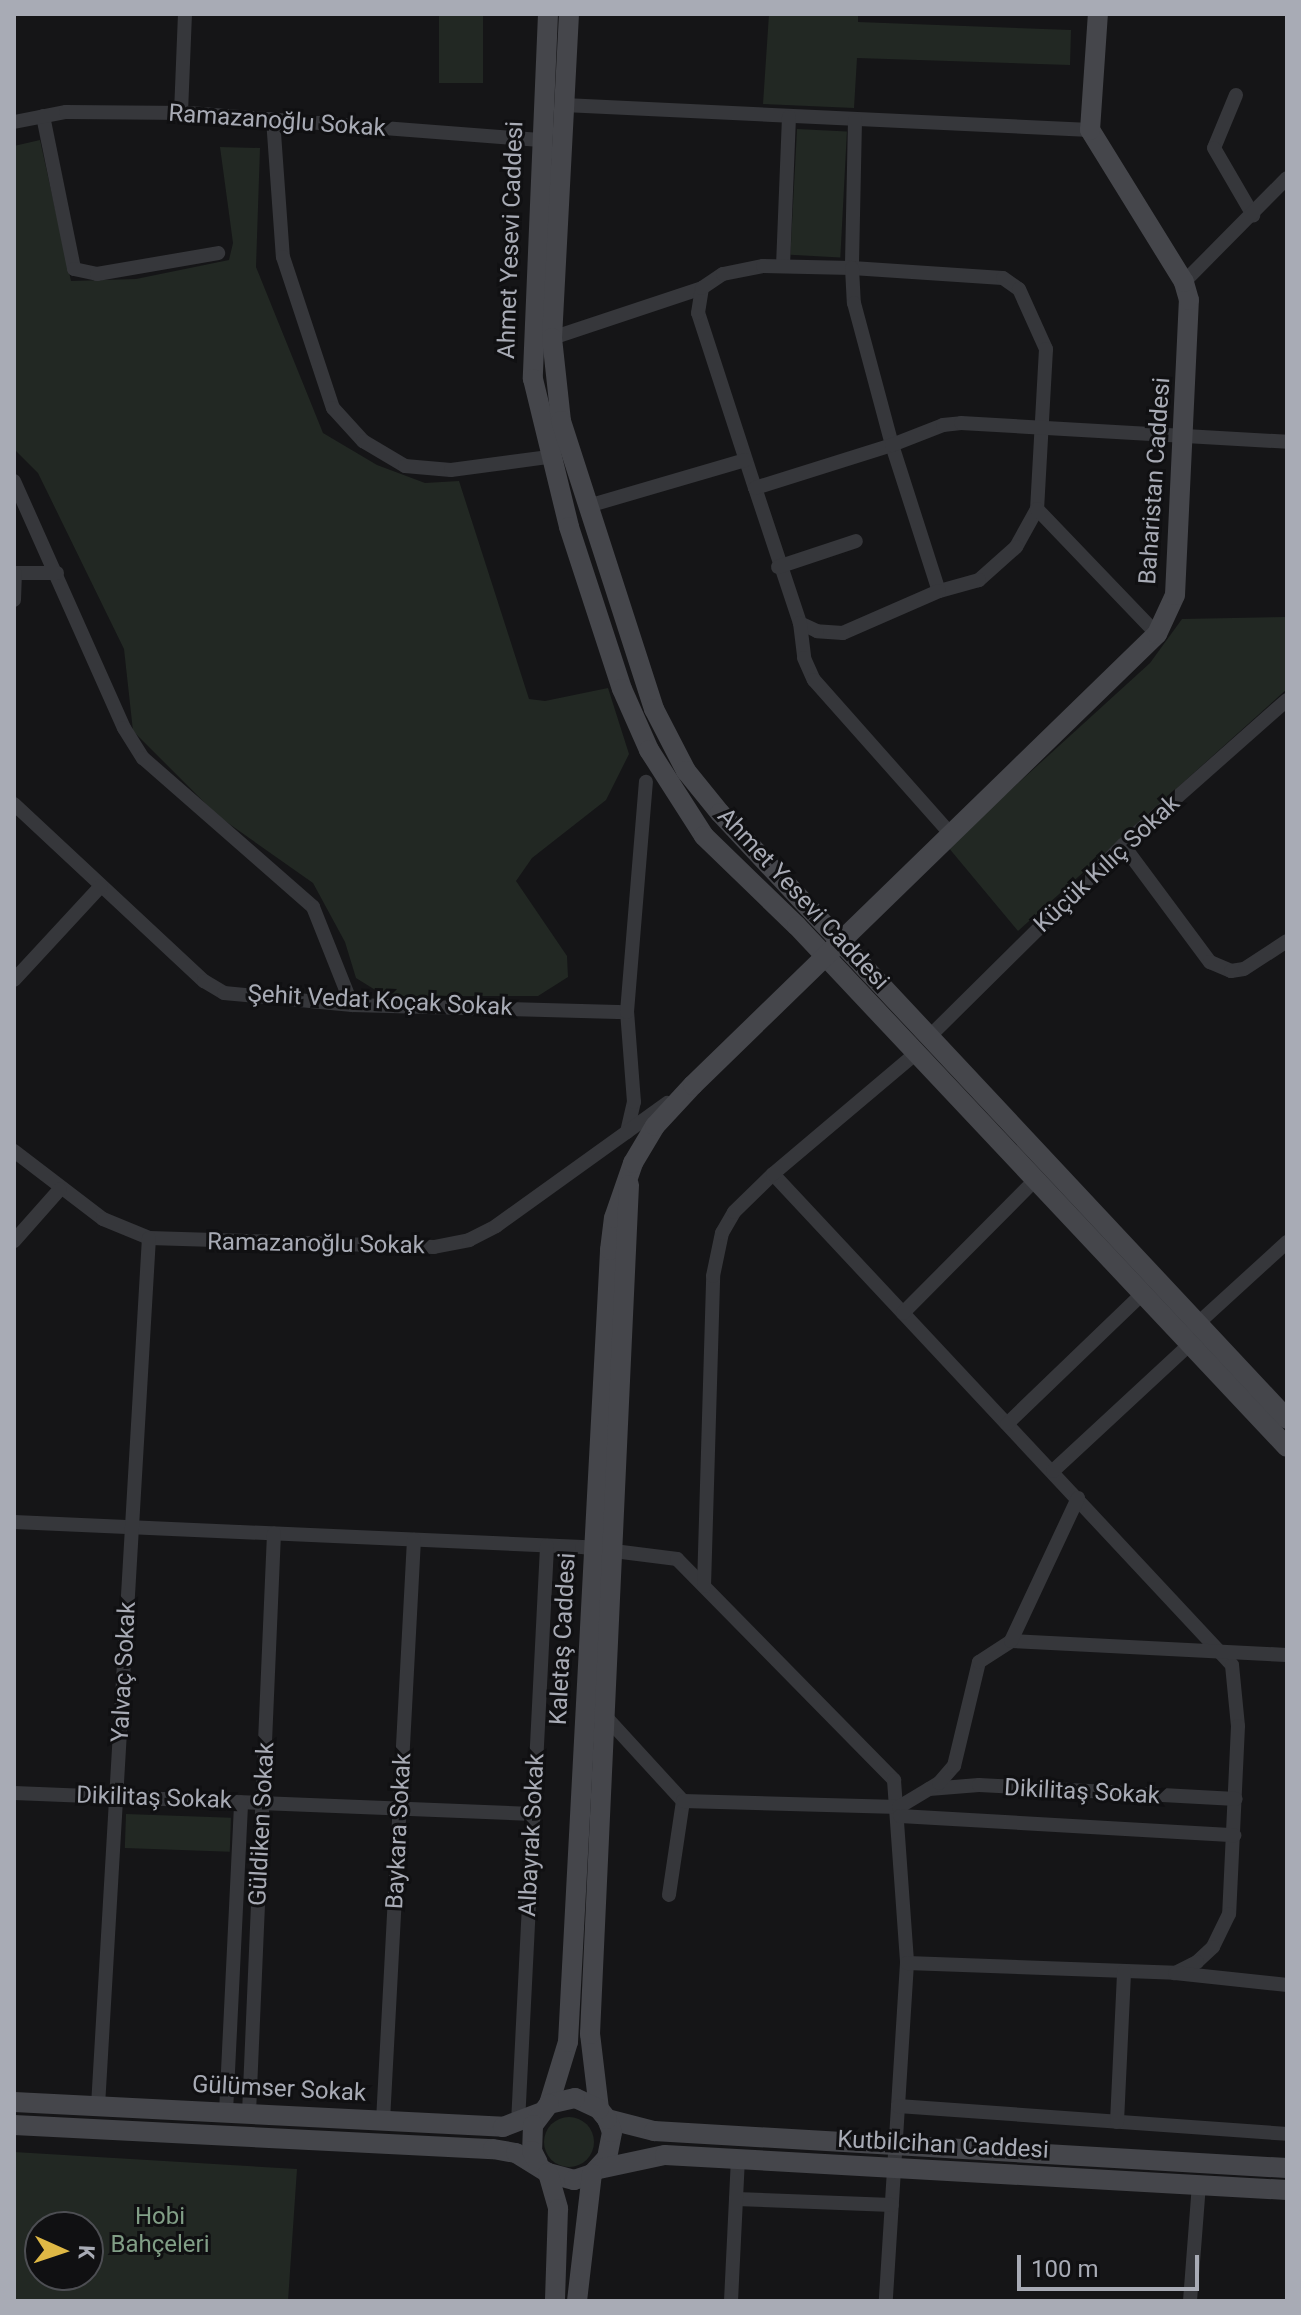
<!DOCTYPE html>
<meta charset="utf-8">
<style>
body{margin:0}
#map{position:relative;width:1301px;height:2315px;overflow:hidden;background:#151517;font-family:Roboto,sans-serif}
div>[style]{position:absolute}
.green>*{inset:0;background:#222823;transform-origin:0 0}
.round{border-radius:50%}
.street>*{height:14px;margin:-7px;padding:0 7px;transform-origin:7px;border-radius:7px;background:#36373b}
.secondary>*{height:20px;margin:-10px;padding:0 10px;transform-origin:10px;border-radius:10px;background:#45464b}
span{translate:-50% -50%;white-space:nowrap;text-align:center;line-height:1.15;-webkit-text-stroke:6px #101012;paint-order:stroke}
.street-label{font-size:24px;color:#a8abb5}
.park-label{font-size:24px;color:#819e86}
.frame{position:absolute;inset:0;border:16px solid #a8abb5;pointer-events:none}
.north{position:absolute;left:24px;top:2211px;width:80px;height:80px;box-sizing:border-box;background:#101012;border:2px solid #4d4e53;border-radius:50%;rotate:93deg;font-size:22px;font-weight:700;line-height:32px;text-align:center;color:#a8abb5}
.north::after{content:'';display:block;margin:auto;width:28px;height:36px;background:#dfb845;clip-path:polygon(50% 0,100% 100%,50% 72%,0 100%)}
.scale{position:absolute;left:1017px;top:2255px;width:182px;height:36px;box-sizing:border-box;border:4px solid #a8abb5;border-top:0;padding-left:10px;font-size:24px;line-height:28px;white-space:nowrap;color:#a8abb5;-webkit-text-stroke:6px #101012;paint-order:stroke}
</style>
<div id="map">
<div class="green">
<div style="left:439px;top:14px;width:44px;height:69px"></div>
<div style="clip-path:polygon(769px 14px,858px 14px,858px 22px,1071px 30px,1070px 65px,857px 58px,854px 108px,763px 104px)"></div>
<div style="left:797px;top:129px;width:50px;height:126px;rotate:3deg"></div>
<div style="clip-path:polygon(40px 140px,71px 281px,136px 279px,229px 260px,233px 243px,220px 147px,260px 148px,256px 267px,323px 433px,377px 465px,425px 483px,459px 481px,529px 699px,545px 701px,608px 688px,629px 754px,606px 800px,532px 858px,516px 881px,567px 956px,568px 977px,538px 996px,385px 996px,356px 978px,345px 942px,313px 883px,218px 816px,133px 731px,124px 649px,38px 473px,14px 449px,14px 146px)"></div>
<div style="clip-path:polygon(1287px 617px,1287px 689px,1018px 931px,948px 847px,1150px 663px,1182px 619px)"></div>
<div style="left:126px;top:1814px;width:105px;height:34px;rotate:2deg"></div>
<div class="round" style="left:544px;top:2117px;width:50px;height:50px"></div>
<div style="clip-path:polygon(evenodd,14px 2152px,297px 2169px,288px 2301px,14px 2301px,14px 2152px,40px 2227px,88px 2227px,88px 2275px,40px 2275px,40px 2227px)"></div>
</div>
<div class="street">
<div style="left:1236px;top:95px;width:57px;rotate:112.5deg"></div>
<div style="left:1214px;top:148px;width:78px;rotate:59.8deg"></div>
<div style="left:564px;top:105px;width:527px;rotate:2.72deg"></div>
<div style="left:181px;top:113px;width:99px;rotate:-87.7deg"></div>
<div style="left:43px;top:116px;width:156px;rotate:78.5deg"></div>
<div style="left:74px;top:269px;width:24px;rotate:12deg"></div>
<div style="left:97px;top:274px;width:123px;rotate:-9.8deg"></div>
<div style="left:273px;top:119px;width:138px;rotate:85.9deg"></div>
<div style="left:283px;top:257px;width:159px;rotate:71.7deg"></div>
<div style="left:333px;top:408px;width:45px;rotate:47.7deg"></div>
<div style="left:363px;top:441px;width:49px;rotate:30.8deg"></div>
<div style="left:405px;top:466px;width:46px;rotate:5deg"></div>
<div style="left:451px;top:470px;width:99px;rotate:-7.6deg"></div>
<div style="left:855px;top:120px;width:148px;rotate:91.2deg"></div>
<div style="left:852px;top:268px;width:151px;rotate:3.8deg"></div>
<div style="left:1003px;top:278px;width:19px;rotate:35deg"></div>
<div style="left:1019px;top:289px;width:66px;rotate:65.8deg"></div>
<div style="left:1046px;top:349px;width:160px;rotate:93.2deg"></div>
<div style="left:1037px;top:509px;width:43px;rotate:118.9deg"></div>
<div style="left:1016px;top:547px;width:50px;rotate:138.3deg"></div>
<div style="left:979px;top:580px;width:41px;rotate:164.6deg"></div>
<div style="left:14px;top:122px;width:53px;rotate:-10.9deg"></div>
<div style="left:66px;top:112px;width:123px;rotate:0.5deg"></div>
<div style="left:189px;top:113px;width:352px;rotate:4.4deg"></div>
<div style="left:783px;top:266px;width:149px;rotate:-87.7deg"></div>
<div style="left:1184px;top:282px;width:146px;rotate:-45.3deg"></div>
<div style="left:552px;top:338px;width:158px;rotate:-18.4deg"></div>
<div style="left:14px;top:481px;width:270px;rotate:66deg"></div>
<div style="left:124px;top:728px;width:36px;rotate:58deg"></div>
<div style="left:143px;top:758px;width:226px;rotate:41.2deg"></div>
<div style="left:313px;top:907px;width:105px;rotate:68.3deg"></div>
<div style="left:755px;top:488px;width:184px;rotate:-108deg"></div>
<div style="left:698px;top:313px;width:25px;rotate:-81deg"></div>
<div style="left:702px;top:288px;width:25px;rotate:-34deg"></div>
<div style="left:723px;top:274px;width:41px;rotate:-11.3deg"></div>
<div style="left:763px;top:266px;width:89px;rotate:1.3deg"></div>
<div style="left:852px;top:268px;width:35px;rotate:87deg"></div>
<div style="left:854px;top:303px;width:147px;rotate:75deg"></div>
<div style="left:892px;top:445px;width:153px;rotate:72.2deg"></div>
<div style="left:939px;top:591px;width:105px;rotate:156.4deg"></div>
<div style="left:843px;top:633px;width:26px;rotate:-176deg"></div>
<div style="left:817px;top:631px;width:19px;rotate:-155deg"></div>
<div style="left:800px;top:623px;width:142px;rotate:-108.4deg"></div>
<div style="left:755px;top:488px;width:144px;rotate:-17.4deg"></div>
<div style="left:892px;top:445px;width:55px;rotate:-21.4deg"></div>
<div style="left:943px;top:425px;width:18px;rotate:-6deg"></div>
<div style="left:961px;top:423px;width:327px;rotate:3.3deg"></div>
<div style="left:588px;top:506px;width:164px;rotate:-16.3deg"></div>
<div style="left:1037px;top:509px;width:173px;rotate:46.2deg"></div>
<div style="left:778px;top:567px;width:82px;rotate:-18.4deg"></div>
<div style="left:14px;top:573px;width:43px"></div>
<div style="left:14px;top:600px;width:27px;rotate:-88deg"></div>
<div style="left:800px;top:623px;width:35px;rotate:83deg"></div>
<div style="left:804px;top:658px;width:24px;rotate:66deg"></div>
<div style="left:814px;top:680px;width:203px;rotate:48.4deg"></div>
<div style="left:14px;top:804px;width:260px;rotate:43deg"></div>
<div style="left:204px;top:981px;width:23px;rotate:31deg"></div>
<div style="left:224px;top:993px;width:129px;rotate:5.4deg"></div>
<div style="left:352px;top:1005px;width:275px;rotate:1.5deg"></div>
<div style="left:1123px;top:845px;width:146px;rotate:53.4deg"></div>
<div style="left:1210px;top:962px;width:23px;rotate:23deg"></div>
<div style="left:1231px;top:971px;width:13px;rotate:-9deg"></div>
<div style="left:1244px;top:969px;width:51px;rotate:-33.1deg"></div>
<div style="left:14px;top:980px;width:128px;rotate:-47.2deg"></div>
<div style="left:932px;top:1034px;width:269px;rotate:-44.7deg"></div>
<div style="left:1123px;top:845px;width:219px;rotate:-41.5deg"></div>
<div style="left:627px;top:1132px;width:31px;rotate:-77deg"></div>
<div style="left:634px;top:1102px;width:90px;rotate:-94.4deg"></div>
<div style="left:627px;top:1012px;width:231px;rotate:-85.3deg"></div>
<div style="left:14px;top:1151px;width:112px;rotate:37.4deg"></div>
<div style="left:103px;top:1219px;width:50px;rotate:22.4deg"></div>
<div style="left:149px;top:1238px;width:285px;rotate:1.8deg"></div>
<div style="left:434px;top:1247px;width:36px;rotate:-11deg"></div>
<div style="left:469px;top:1240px;width:30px;rotate:-27deg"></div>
<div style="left:496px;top:1226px;width:211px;rotate:-35.7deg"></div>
<div style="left:773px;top:1174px;width:672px;rotate:46.93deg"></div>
<div style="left:1232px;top:1665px;width:61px;rotate:84.4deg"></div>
<div style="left:1238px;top:1726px;width:188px;rotate:92.7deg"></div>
<div style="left:1229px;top:1914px;width:37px;rotate:116deg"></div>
<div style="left:1213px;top:1947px;width:22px;rotate:137deg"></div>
<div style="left:1197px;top:1962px;width:25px;rotate:153deg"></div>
<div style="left:14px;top:1241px;width:69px;rotate:-48.5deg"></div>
<div style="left:903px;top:1313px;width:190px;rotate:-45.2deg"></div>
<div style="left:1195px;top:1326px;width:125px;rotate:-42.4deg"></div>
<div style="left:1007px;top:1424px;width:187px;rotate:-43.9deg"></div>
<div style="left:1053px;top:1471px;width:187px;rotate:-42.8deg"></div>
<div style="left:14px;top:1522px;width:569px;rotate:2.52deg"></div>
<div style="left:582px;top:1547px;width:96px;rotate:7.2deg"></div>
<div style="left:677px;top:1559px;width:310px;rotate:45.5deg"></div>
<div style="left:894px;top:1780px;width:183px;rotate:85.9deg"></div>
<div style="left:907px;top:1963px;width:339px;rotate:93.6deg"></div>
<div style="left:704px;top:1586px;width:310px;rotate:-88.3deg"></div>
<div style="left:713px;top:1276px;width:44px;rotate:-78.2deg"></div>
<div style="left:722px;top:1233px;width:24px;rotate:-60deg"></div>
<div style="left:734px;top:1212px;width:54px;rotate:-44.3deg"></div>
<div style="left:773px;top:1174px;width:187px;rotate:-40.2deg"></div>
<div style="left:1011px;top:1641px;width:276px;rotate:2.9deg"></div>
<div style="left:605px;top:1716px;width:115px;rotate:47.5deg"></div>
<div style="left:683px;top:1801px;width:95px;rotate:98.5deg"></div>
<div style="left:929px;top:1789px;width:50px;rotate:-4.6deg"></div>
<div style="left:979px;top:1785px;width:257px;rotate:3.1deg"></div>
<div style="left:14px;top:1793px;width:519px;rotate:2.32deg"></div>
<div style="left:683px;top:1801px;width:216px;rotate:1.6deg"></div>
<div style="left:899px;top:1807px;width:47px;rotate:-31deg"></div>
<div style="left:939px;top:1783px;width:23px;rotate:-49deg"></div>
<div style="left:954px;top:1766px;width:107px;rotate:-76.5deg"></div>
<div style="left:979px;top:1662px;width:38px;rotate:-33deg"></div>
<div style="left:1011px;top:1641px;width:158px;rotate:-64.9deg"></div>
<div style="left:900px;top:1816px;width:335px;rotate:3.3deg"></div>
<div style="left:907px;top:1963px;width:268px;rotate:2.1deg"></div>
<div style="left:1175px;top:1973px;width:113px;rotate:6.1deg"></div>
<div style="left:98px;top:2106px;width:869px;rotate:-86.64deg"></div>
<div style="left:898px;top:2106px;width:390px;rotate:4.1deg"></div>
<div style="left:226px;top:2112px;width:310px;rotate:-87.2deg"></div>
<div style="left:249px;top:2113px;width:580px;rotate:-87.53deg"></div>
<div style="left:383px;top:2121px;width:582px;rotate:-86.95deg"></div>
<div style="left:1117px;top:2122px;width:151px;rotate:-87.3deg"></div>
<div style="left:518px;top:2123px;width:578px;rotate:-87.12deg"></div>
<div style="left:736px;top:2199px;width:156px;rotate:2.2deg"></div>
<div style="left:731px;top:2301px;width:142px;rotate:-87.2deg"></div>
<div style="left:1190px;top:2301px;width:116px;rotate:-85.6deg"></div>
</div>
<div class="secondary">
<div style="left:548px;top:14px;width:365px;rotate:92.4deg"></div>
<div style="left:533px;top:379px;width:152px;rotate:76.3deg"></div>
<div style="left:569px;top:527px;width:170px;rotate:71.9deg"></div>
<div style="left:622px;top:689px;width:67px;rotate:66.1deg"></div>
<div style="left:649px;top:750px;width:102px;rotate:57.4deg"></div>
<div style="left:704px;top:836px;width:129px;rotate:44.1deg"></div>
<div style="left:797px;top:926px;width:715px;rotate:46.76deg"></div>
<div style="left:569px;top:14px;width:324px;rotate:93deg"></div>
<div style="left:552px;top:338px;width:83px;rotate:83.8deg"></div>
<div style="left:561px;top:421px;width:303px;rotate:72.1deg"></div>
<div style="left:654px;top:709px;width:70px;rotate:62.7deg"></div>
<div style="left:686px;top:771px;width:54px;rotate:51deg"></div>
<div style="left:720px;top:813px;width:830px;rotate:46.9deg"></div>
<div style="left:14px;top:2102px;width:490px;rotate:2.9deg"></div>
<div style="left:503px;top:2127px;width:39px;rotate:-21deg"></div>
<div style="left:549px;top:2104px;width:65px;rotate:-73deg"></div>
<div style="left:568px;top:2042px;width:793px;rotate:-86.96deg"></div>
<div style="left:610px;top:1250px;width:32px;rotate:-83deg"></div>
<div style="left:614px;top:1218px;width:58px;rotate:-70.9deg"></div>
<div style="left:633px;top:1163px;width:43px;rotate:-59.3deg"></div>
<div style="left:655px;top:1126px;width:56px;rotate:-47.2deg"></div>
<div style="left:693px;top:1085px;width:647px;rotate:-44.19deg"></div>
<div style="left:1157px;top:634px;width:43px;rotate:-65.2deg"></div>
<div style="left:1175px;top:595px;width:295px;rotate:-87.3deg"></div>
<div style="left:1189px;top:300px;width:19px;rotate:-106deg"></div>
<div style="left:1184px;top:282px;width:179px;rotate:-121.7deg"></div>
<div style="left:1090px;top:130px;width:116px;rotate:-86.1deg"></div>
<div style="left:599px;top:2109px;width:76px;rotate:-96.8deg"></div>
<div style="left:590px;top:2034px;width:850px;rotate:-87.37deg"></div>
<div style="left:607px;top:2119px;width:49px;rotate:14.3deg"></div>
<div style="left:654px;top:2131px;width:634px;rotate:3.35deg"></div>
<div style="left:14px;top:2125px;width:480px;rotate:2.9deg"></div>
<div style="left:493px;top:2149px;width:23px;rotate:10deg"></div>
<div style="left:516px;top:2153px;width:38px;rotate:32deg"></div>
<div style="left:548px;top:2173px;width:27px;rotate:15deg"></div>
<div style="left:574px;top:2180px;width:19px;rotate:-18deg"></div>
<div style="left:592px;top:2174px;width:22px;rotate:-47deg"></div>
<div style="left:607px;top:2158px;width:26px;rotate:-79deg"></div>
<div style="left:612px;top:2132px;width:14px;rotate:-111deg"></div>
<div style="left:607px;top:2119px;width:13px;rotate:-129deg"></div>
<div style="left:599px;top:2109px;width:26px;rotate:-155deg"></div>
<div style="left:575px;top:2098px;width:27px;rotate:167deg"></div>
<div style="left:549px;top:2104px;width:26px;rotate:127deg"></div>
<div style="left:533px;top:2125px;width:26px;rotate:92deg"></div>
<div style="left:532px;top:2151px;width:13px;rotate:63deg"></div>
<div style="left:599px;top:2169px;width:67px;rotate:-12deg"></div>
<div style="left:665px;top:2155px;width:623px;rotate:3.22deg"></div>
<div style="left:548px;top:2173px;width:37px;rotate:74deg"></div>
<div style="left:558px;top:2209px;width:92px;rotate:91.9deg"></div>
<div style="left:577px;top:2301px;width:128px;rotate:-83.3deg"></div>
</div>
<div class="street-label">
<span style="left:277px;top:121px;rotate:4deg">Ramazanoğlu Sokak</span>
<span style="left:511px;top:240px;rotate:-88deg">Ahmet Yesevi Caddesi</span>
<span style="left:1155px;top:481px;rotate:-86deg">Baharistan Caddesi</span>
<span style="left:1107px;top:864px;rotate:-43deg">Küçük Kılıç Sokak</span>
<span style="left:803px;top:899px;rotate:47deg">Ahmet Yesevi Caddesi</span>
<span style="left:380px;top:1001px;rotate:3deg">Şehit Vedat Koçak Sokak</span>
<span style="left:316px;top:1244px;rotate:1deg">Ramazanoğlu Sokak</span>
<span style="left:563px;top:1639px;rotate:-87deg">Kaletaş Caddesi</span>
<span style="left:124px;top:1672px;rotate:-87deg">Yalvaç Sokak</span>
<span style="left:1082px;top:1792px;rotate:3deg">Dikilitaş Sokak</span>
<span style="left:154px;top:1798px;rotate:2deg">Dikilitaş Sokak</span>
<span style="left:262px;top:1824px;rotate:-87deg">Güldiken Sokak</span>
<span style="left:399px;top:1831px;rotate:-87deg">Baykara Sokak</span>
<span style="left:532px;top:1835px;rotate:-87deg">Albayrak Sokak</span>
<span style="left:279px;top:2089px;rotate:3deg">Gülümser Sokak</span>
<span style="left:943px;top:2145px;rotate:3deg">Kutbilcihan Caddesi</span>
</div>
<div class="park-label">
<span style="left:160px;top:2231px">Hobi<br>Bahçeleri</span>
</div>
<div class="frame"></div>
<div class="north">K</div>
<div class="scale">100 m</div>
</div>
